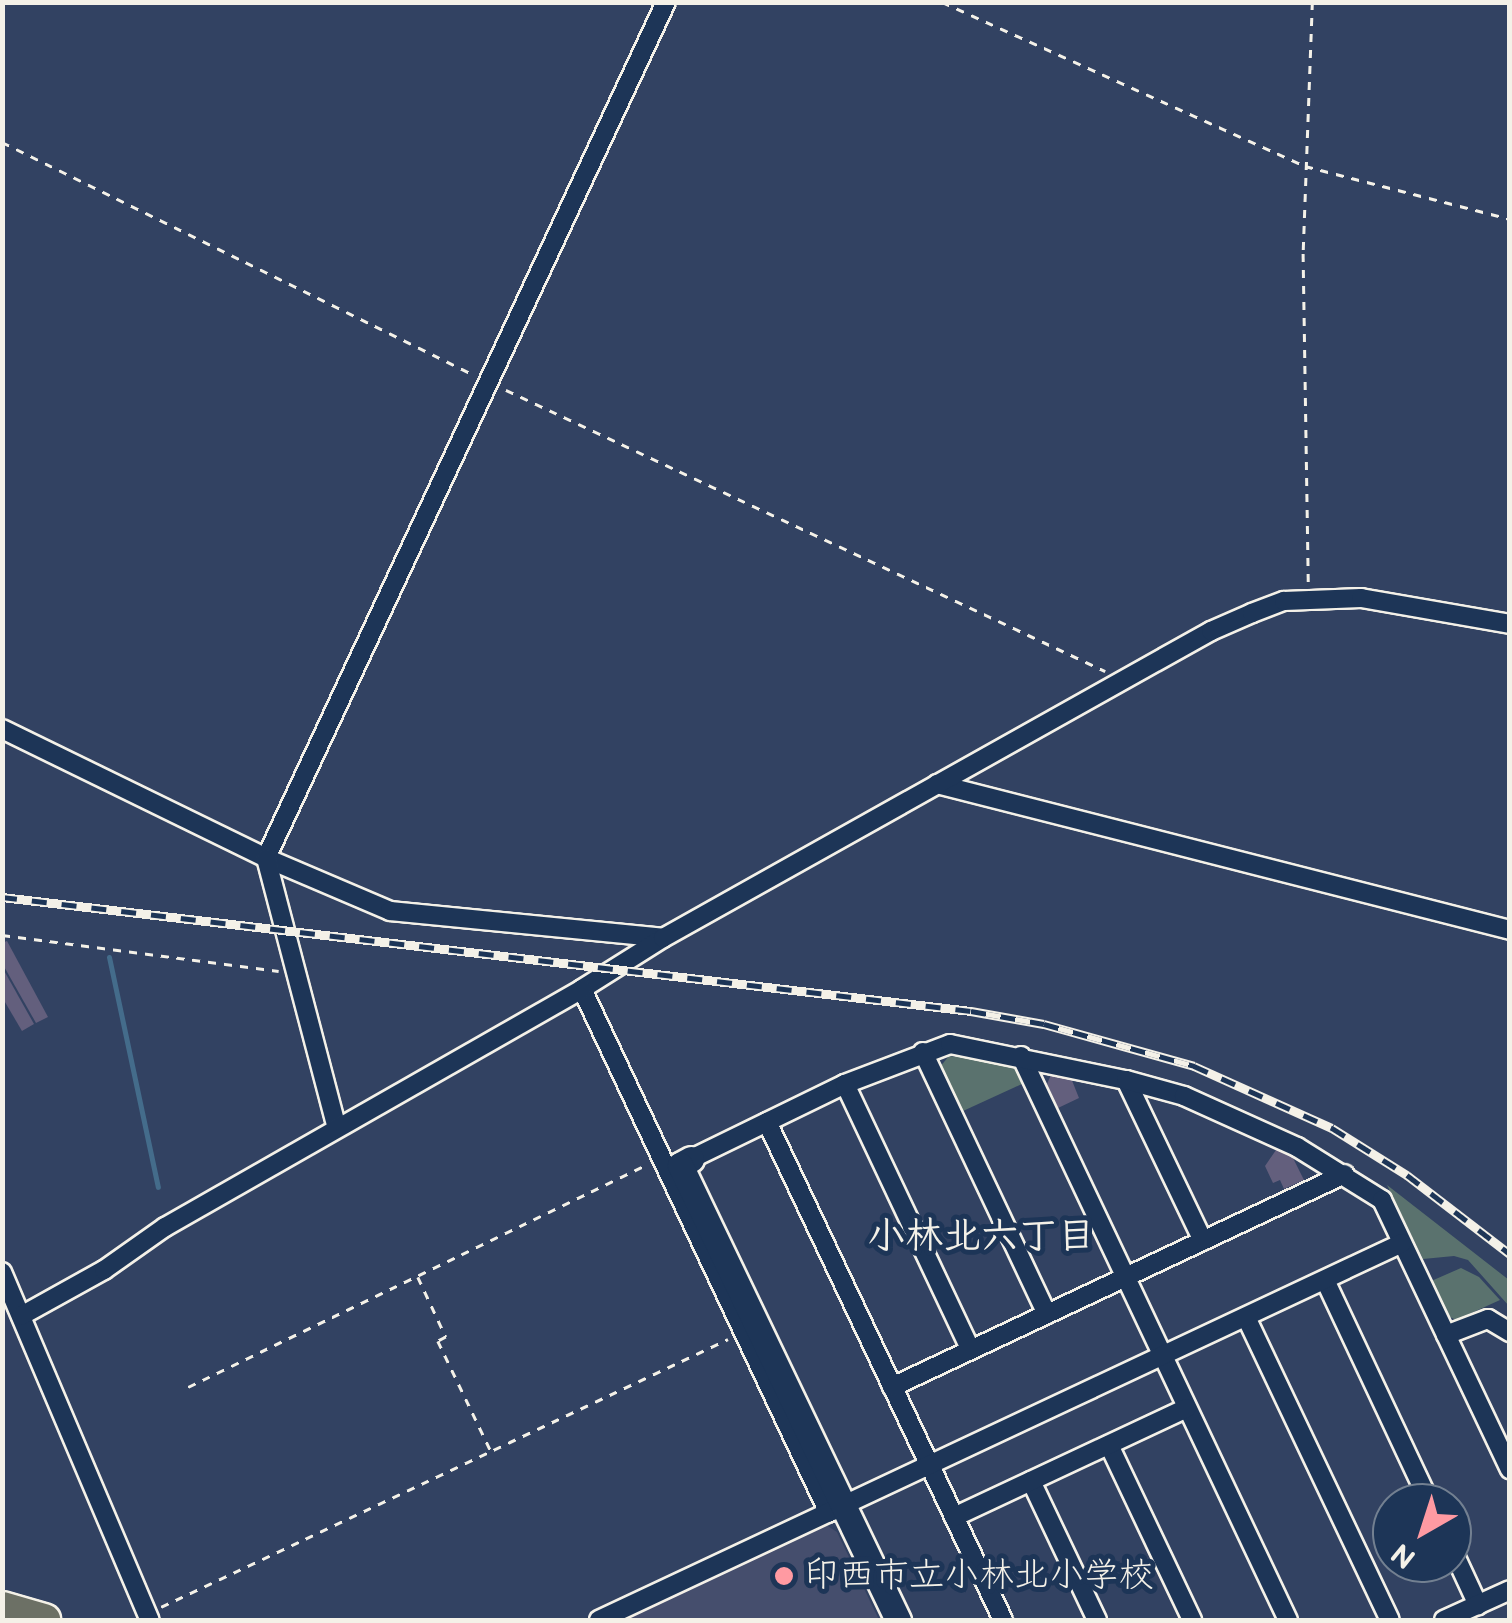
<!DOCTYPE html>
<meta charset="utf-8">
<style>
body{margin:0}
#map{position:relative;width:1512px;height:1623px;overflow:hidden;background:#324262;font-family:"Balsamiq Sans","Klee One",sans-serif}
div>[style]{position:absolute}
.built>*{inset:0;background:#454e6d}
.green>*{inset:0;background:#5a726e}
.stream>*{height:5px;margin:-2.5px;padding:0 2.5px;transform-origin:2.5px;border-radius:2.5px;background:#446c8b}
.building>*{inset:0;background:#635f7d}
.path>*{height:2.5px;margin-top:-1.25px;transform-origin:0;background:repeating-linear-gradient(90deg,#f4f1e8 0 8px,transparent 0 16px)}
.roads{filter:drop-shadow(2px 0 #f4f1e8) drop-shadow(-2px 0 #f4f1e8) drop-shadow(0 2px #f4f1e8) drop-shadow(0 -2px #f4f1e8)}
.street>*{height:18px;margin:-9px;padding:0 9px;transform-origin:9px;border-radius:9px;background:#1d3557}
.secondary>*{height:25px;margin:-12.5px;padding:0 12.5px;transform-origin:12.5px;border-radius:12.5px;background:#1d3557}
.highway>*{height:32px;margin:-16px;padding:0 16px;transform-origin:16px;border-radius:16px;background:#6c7065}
.rail>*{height:9px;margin-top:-4.5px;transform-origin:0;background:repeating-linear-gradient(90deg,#1d3557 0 15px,#f4f1e8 0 30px);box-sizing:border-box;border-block:2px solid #f4f1e8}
.dots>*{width:28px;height:28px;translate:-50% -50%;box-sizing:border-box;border:5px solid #1d3557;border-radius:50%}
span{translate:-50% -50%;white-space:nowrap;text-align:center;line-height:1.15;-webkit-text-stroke:10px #1d3557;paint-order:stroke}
.poi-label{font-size:35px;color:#f4f1e8}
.left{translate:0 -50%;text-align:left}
.neighbourhood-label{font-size:38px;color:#f4f1e8;font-weight:700}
.frame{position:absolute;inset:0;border:5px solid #f4f1e8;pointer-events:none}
.north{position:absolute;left:1372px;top:1483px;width:100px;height:100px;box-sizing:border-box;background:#1d3557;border:2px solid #738091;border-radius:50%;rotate:219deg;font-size:28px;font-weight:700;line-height:40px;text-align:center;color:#f4f1e8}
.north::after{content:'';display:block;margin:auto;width:35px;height:45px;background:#ff9aa2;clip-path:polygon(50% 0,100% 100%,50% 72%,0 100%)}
</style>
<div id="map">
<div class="built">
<div style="clip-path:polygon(823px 1523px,837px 1532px,879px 1620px,618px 1620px)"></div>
</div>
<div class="green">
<div style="clip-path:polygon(949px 1056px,1017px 1063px,1024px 1083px,963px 1111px,939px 1068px)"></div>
<div style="clip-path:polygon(1387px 1185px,1509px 1280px,1509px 1306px,1468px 1260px,1454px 1256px,1423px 1259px)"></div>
<div style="clip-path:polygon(1461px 1268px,1479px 1277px,1500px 1300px,1456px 1320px,1444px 1314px,1429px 1282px)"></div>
</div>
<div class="stream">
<div style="left:109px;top:957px;width:235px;rotate:78deg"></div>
</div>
<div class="building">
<div style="clip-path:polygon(7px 941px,48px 1017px,36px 1023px,2px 963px,2px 943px)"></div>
<div style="clip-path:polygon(2px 967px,34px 1024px,22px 1031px,2px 997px)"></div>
<div style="clip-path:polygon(1053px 1070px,1060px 1078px,1069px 1073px,1079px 1098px,1058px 1108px,1047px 1084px)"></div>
<div style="clip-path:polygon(1276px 1150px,1291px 1154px,1304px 1180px,1284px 1189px,1280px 1180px,1273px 1183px,1265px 1166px)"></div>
</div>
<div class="path">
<div style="left:942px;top:2px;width:398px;rotate:24.3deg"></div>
<div style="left:1305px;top:166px;width:212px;rotate:14.5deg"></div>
<div style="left:2px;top:142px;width:524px;rotate:26.27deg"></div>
<div style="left:506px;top:390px;width:662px;rotate:25.13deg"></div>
<div style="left:1308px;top:582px;width:332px;rotate:-90.9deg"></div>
<div style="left:1303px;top:250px;width:248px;rotate:-87.9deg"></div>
<div style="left:2px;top:935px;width:279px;rotate:7.4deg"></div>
<div style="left:418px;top:1277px;width:66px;rotate:65deg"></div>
<div style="left:446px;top:1337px;width:9px;rotate:153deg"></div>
<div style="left:438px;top:1341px;width:122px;rotate:64.3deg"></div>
<div style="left:188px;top:1387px;width:509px;rotate:-25.86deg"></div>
<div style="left:161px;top:1607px;width:627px;rotate:-25.3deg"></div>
</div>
<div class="roads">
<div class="street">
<div style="left:666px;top:2px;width:945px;rotate:115.05deg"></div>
<div style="left:266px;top:858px;width:135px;rotate:23.1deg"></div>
<div style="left:390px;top:911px;width:274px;rotate:5.6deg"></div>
<div style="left:663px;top:938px;width:96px;rotate:147.8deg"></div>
<div style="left:582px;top:989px;width:579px;rotate:64.76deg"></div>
<div style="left:2px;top:729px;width:294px;rotate:26deg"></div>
<div style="left:266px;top:858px;width:279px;rotate:75.3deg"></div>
<div style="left:937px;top:784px;width:591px;rotate:14.29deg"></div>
<div style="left:663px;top:938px;width:628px;rotate:-29.26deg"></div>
<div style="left:1211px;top:631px;width:45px;rotate:-23.7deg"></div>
<div style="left:1252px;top:613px;width:34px;rotate:-21deg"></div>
<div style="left:1284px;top:601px;width:77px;rotate:-2.2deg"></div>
<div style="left:1361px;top:598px;width:151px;rotate:9.9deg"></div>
<div style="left:923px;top:1052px;width:290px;rotate:64.7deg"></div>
<div style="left:1021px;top:1056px;width:624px;rotate:64.67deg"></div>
<div style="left:1126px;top:1080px;width:178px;rotate:64.4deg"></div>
<div style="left:845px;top:1084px;width:294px;rotate:64.7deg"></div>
<div style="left:767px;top:1122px;width:551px;rotate:64.64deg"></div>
<div style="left:691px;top:1159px;width:171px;rotate:-26deg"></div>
<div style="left:845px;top:1084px;width:112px;rotate:-20.9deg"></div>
<div style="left:950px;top:1044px;width:180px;rotate:11.6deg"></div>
<div style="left:1126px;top:1080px;width:60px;rotate:15.4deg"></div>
<div style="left:1184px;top:1096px;width:124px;rotate:24.3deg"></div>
<div style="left:1297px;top:1147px;width:100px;rotate:31.9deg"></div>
<div style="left:1382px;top:1200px;width:298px;rotate:64.6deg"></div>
<div style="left:2px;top:1272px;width:378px;rotate:67deg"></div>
<div style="left:1325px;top:1280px;width:246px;rotate:64.8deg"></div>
<div style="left:21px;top:1316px;width:95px;rotate:-29deg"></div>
<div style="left:104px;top:1270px;width:75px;rotate:-35.2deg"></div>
<div style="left:165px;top:1227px;width:480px;rotate:-29.7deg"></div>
<div style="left:1246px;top:1317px;width:335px;rotate:64.6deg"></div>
<div style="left:1446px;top:1335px;width:45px;rotate:-20.9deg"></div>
<div style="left:1488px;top:1319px;width:26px;rotate:31deg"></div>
<div style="left:892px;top:1387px;width:500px;rotate:-25.2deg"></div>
<div style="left:1109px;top:1445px;width:194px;rotate:64.6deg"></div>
<div style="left:1031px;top:1481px;width:154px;rotate:64.6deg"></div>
<div style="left:954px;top:1517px;width:257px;rotate:-25.1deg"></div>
<div style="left:1452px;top:1549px;width:62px;rotate:65.1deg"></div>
<div style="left:599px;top:1620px;width:887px;rotate:-25.15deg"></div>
<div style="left:1444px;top:1620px;width:72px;rotate:-24.4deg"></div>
</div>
<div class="secondary">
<div style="left:691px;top:1159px;width:13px;rotate:151deg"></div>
<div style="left:680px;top:1165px;width:505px;rotate:64.4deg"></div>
</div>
<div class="highway">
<div style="left:2px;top:1608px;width:44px;rotate:15.9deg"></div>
</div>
</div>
<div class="rail">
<div style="left:2px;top:897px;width:976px;rotate:6.71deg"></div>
<div style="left:971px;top:1011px;width:74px;rotate:10.1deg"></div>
<div style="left:1044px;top:1024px;width:156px;rotate:15.6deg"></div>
<div style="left:1194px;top:1066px;width:151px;rotate:24.2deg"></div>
<div style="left:1332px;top:1128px;width:89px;rotate:32.1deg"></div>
<div style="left:1407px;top:1175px;width:130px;rotate:37.5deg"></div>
</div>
<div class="dots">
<div style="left:784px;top:1576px;background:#ff9aa2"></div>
</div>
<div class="poi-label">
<span class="left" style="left:804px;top:1576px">印西市立小林北小学校</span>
</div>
<div class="neighbourhood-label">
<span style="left:981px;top:1237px">小林北六丁目</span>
</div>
<div class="frame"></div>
<div class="north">N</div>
</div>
